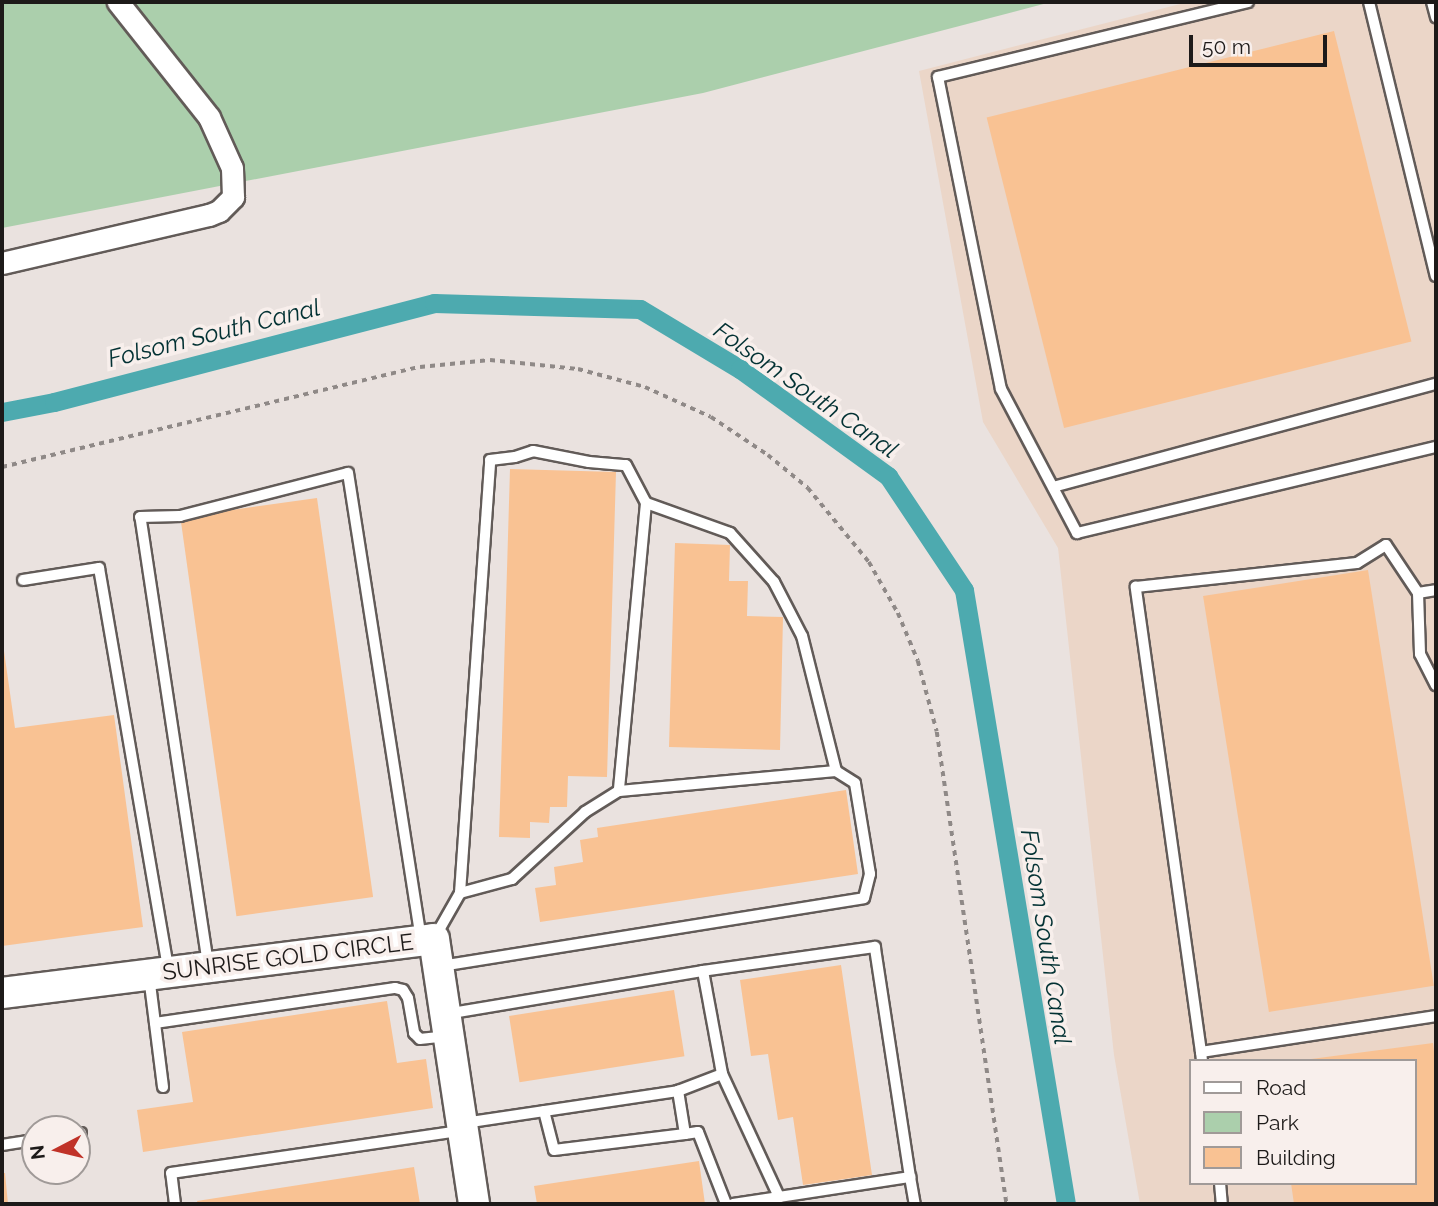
<!DOCTYPE html>
<style>
body{margin:0}
#map{position:relative;width:1438px;height:1206px;overflow:hidden;background:#eae2df;font-family:Raleway,sans-serif}
div>[style]{position:absolute}
.commercial>*{inset:0;background:#ebd6c8}
.green>*{inset:0;background:#abcfac}
.canal>*{height:19px;margin:-9.5px;padding:0 9.5px;transform-origin:9.5px;border-radius:9.5px;background:#4daaaf}
.building>*{inset:0;background:#f9c293;transform-origin:0 0}
.path>*{height:3.5px;margin-top:-1.75px;transform-origin:0;background:repeating-linear-gradient(90deg,#8f8987 0 5px,transparent 0 10px)}
.roads{filter:drop-shadow(2px 0 #625b58) drop-shadow(-2px 0 #625b58) drop-shadow(0 2px #625b58) drop-shadow(0 -2px #625b58)}
.lane>*{height:10px;margin:-5px;padding:0 5px;transform-origin:5px;border-radius:5px;background:#fff}
.street>*{height:21px;margin:-10.5px;padding:0 10.5px;transform-origin:10.5px;border-radius:10.5px;background:#fff}
.secondary>*{height:30px;margin:-15px;padding:0 15px;transform-origin:15px;border-radius:15px;background:#fff}
span{translate:-50% -50%;white-space:nowrap;text-align:center;line-height:1.15;-webkit-text-stroke:7px #f8efec;paint-order:stroke}
.street-label{font-size:23px;color:#1d1a19}
.water-label{font-size:24px;color:#023133;font-style:italic}
.frame{position:absolute;inset:0;border:4px solid #1d1a19;pointer-events:none}
.legend{position:absolute;left:1189px;top:1059px;width:228px;height:126px;box-sizing:border-box;background:#f8efec;border:2px solid #a09a98;margin:0;padding:9px 12px;list-style:none;font-size:21px;color:#1d1a19}
.legend li{display:flex;align-items:center;gap:14px;height:35px}
.legend b{width:35px;border:2px solid #a09a98}
.north{position:absolute;left:21px;top:1115px;width:70px;height:70px;box-sizing:border-box;background:#f8efec;border:2px solid #a09a98;border-radius:50%;rotate:263deg;font-size:19px;font-weight:700;line-height:28px;text-align:center;color:#1d1a19}
.north::after{content:'';display:block;margin:auto;width:24px;height:32px;background:#c03228;clip-path:polygon(50% 0,100% 100%,50% 72%,0 100%)}
.scale{position:absolute;left:1189px;top:35px;width:138px;height:32px;box-sizing:border-box;border:4px solid #1d1a19;border-top:0;padding-left:9px;font-size:21px;line-height:24px;white-space:nowrap;color:#1d1a19;-webkit-text-stroke:5px #f8efec;paint-order:stroke}
</style>
<div id="map">
<div class="commercial">
<div style="clip-path:polygon(evenodd,1188px 2px,1436px 2px,1436px 1204px,1140px 1204px,1114px 1055px,1058px 548px,983px 422px,919px 71px,1188px 2px,1191px 1061px,1415px 1061px,1415px 1183px,1191px 1183px,1191px 1061px)"></div>
</div>
<div class="green">
<div style="clip-path:polygon(2px 2px,1051px 2px,703px 93px,2px 228px)"></div>
</div>
<div class="canal">
<div style="left:2px;top:412px;width:53px;rotate:-10.9deg"></div>
<div style="left:54px;top:402px;width:393px;rotate:-14.6deg"></div>
<div style="left:434px;top:303px;width:206px;rotate:1.7deg"></div>
<div style="left:640px;top:309px;width:117px;rotate:31deg"></div>
<div style="left:740px;top:369px;width:183px;rotate:35.9deg"></div>
<div style="left:888px;top:476px;width:137px;rotate:56.3deg"></div>
<div style="left:964px;top:590px;width:622px;rotate:80.57deg"></div>
</div>
<div class="building">
<div style="left:1334px;top:31px;width:320px;height:358px;rotate:76deg"></div>
<div style="clip-path:polygon(510px 469px,616px 472px,607px 777px,568px 776px,567px 807px,550px 807px,549px 823px,530px 822px,530px 838px,499px 837px)"></div>
<div style="left:317px;top:498px;width:403px;height:138px;rotate:82deg"></div>
<div style="clip-path:polygon(675px 543px,730px 545px,729px 581px,748px 581px,747px 616px,783px 617px,780px 750px,669px 747px)"></div>
<div style="left:1368px;top:570px;width:421px;height:167px;rotate:81deg"></div>
<div style="clip-path:polygon(2px 651px,4px 651px,15px 728px,114px 715px,143px 927px,2px 946px)"></div>
<div style="clip-path:polygon(846px 790px,858px 874px,540px 922px,535px 888px,556px 885px,554px 867px,583px 862px,580px 840px,598px 837px,597px 828px)"></div>
<div style="clip-path:polygon(841px 965px,872px 1175px,803px 1185px,793px 1117px,778px 1120px,768px 1054px,751px 1056px,740px 980px)"></div>
<div style="left:674px;top:990px;width:67px;height:167px;rotate:81deg"></div>
<div style="clip-path:polygon(387px 1001px,397px 1063px,426px 1059px,433px 1108px,143px 1152px,137px 1110px,193px 1102px,182px 1032px)"></div>
<div style="clip-path:polygon(1433px 1043px,1436px 1068px,1436px 1204px,1294px 1204px,1291px 1183px,1415px 1183px,1415px 1061px,1311px 1059px)"></div>
<div style="clip-path:polygon(699px 1161px,705px 1204px,537px 1204px,534px 1186px)"></div>
<div style="clip-path:polygon(414px 1167px,420px 1204px,198px 1204px,197px 1201px)"></div>
<div style="clip-path:polygon(2px 1173px,5px 1173px,8px 1204px,2px 1204px)"></div>
</div>
<div class="path">
<div style="left:2px;top:467px;width:430px;rotate:-13.5deg"></div>
<div style="left:420px;top:367px;width:70px;rotate:-5.7deg"></div>
<div style="left:490px;top:360px;width:88px;rotate:5.8deg"></div>
<div style="left:578px;top:369px;width:69px;rotate:15deg"></div>
<div style="left:645px;top:387px;width:72px;rotate:24.4deg"></div>
<div style="left:711px;top:417px;width:69px;rotate:33.7deg"></div>
<div style="left:768px;top:455px;width:52px;rotate:39.5deg"></div>
<div style="left:808px;top:488px;width:96px;rotate:50.5deg"></div>
<div style="left:869px;top:562px;width:59px;rotate:60.4deg"></div>
<div style="left:898px;top:613px;width:52px;rotate:67.4deg"></div>
<div style="left:918px;top:661px;width:73px;rotate:75deg"></div>
<div style="left:937px;top:732px;width:477px;rotate:81.6deg"></div>
</div>
<div class="roads">
<div class="lane">
<div style="left:1248px;top:2px;width:319px;rotate:166.4deg"></div>
<div style="left:938px;top:77px;width:318px;rotate:78.6deg"></div>
<div style="left:1001px;top:389px;width:163px;rotate:62.2deg"></div>
<div style="left:1077px;top:533px;width:369px;rotate:-13.5deg"></div>
<div style="left:1369px;top:2px;width:282px;rotate:76.3deg"></div>
<div style="left:1432px;top:2px;width:16px;rotate:75deg"></div>
<div style="left:1053px;top:487px;width:397px;rotate:-15.1deg"></div>
<div style="left:23px;top:580px;width:77px;rotate:-9deg"></div>
<div style="left:99px;top:568px;width:407px;rotate:80.2deg"></div>
<div style="left:1418px;top:593px;width:61px;rotate:88.1deg"></div>
<div style="left:1420px;top:654px;width:35px;rotate:63deg"></div>
<div style="left:460px;top:893px;width:434px;rotate:-86deg"></div>
<div style="left:490px;top:460px;width:25px;rotate:-7deg"></div>
<div style="left:515px;top:457px;width:19px;rotate:-18deg"></div>
<div style="left:533px;top:451px;width:57px;rotate:11.1deg"></div>
<div style="left:589px;top:462px;width:37px;rotate:5deg"></div>
<div style="left:626px;top:465px;width:43px;rotate:62.2deg"></div>
<div style="left:435px;top:937px;width:51px;rotate:-60.4deg"></div>
<div style="left:460px;top:893px;width:54px;rotate:-15.1deg"></div>
<div style="left:512px;top:879px;width:99px;rotate:-42.5deg"></div>
<div style="left:585px;top:812px;width:40px;rotate:-32deg"></div>
<div style="left:619px;top:791px;width:218px;rotate:-5.3deg"></div>
<div style="left:836px;top:771px;width:139px;rotate:-104.1deg"></div>
<div style="left:802px;top:636px;width:61px;rotate:-117.4deg"></div>
<div style="left:774px;top:582px;width:66px;rotate:-131.9deg"></div>
<div style="left:730px;top:533px;width:89px;rotate:-160.3deg"></div>
<div style="left:646px;top:503px;width:289px;rotate:95.4deg"></div>
<div style="left:208px;top:964px;width:452px;rotate:-98.6deg"></div>
<div style="left:140px;top:517px;width:40px;rotate:-1.4deg"></div>
<div style="left:180px;top:516px;width:173px;rotate:-14.4deg"></div>
<div style="left:348px;top:473px;width:471px;rotate:81.1deg"></div>
<div style="left:441px;top:966px;width:428px;rotate:-9.1deg"></div>
<div style="left:864px;top:898px;width:25px;rotate:-76deg"></div>
<div style="left:870px;top:874px;width:92px;rotate:-99.4deg"></div>
<div style="left:855px;top:783px;width:22px;rotate:-148deg"></div>
<div style="left:149px;top:976px;width:112px;rotate:82.8deg"></div>
<div style="left:446px;top:1014px;width:261px;rotate:-9.5deg"></div>
<div style="left:155px;top:1023px;width:243px;rotate:-8.3deg"></div>
<div style="left:395px;top:988px;width:8px;rotate:14deg"></div>
<div style="left:403px;top:990px;width:9px;rotate:58deg"></div>
<div style="left:408px;top:998px;width:36px;rotate:80deg"></div>
<div style="left:414px;top:1033px;width:8px;rotate:45deg"></div>
<div style="left:420px;top:1039px;width:28px;rotate:-6deg"></div>
<div style="left:1201px;top:1052px;width:470px;rotate:-98deg"></div>
<div style="left:1136px;top:587px;width:222px;rotate:-6.2deg"></div>
<div style="left:1357px;top:563px;width:34px;rotate:-32deg"></div>
<div style="left:1386px;top:545px;width:58px;rotate:56.3deg"></div>
<div style="left:1418px;top:593px;width:18px;rotate:-9deg"></div>
<div style="left:1202px;top:1061px;width:9px;rotate:-96deg"></div>
<div style="left:1201px;top:1052px;width:238px;rotate:-8.7deg"></div>
<div style="left:544px;top:1111px;width:40px;rotate:75.6deg"></div>
<div style="left:554px;top:1150px;width:132px;rotate:-7deg"></div>
<div style="left:685px;top:1134px;width:44px;rotate:-99.2deg"></div>
<div style="left:464px;top:1123px;width:216px;rotate:-8.5deg"></div>
<div style="left:678px;top:1091px;width:47px;rotate:-21.1deg"></div>
<div style="left:722px;top:1074px;width:136px;rotate:65.1deg"></div>
<div style="left:779px;top:1197px;width:133px;rotate:-8.7deg"></div>
<div style="left:910px;top:1177px;width:233px;rotate:-98.7deg"></div>
<div style="left:875px;top:947px;width:174px;rotate:172.1deg"></div>
<div style="left:703px;top:971px;width:105px;rotate:79.5deg"></div>
<div style="left:77px;top:1133px;width:4px"></div>
<div style="left:685px;top:1134px;width:13px;rotate:-9deg"></div>
<div style="left:698px;top:1132px;width:77px;rotate:68.7deg"></div>
<div style="left:2px;top:1145px;width:33px;rotate:-9deg"></div>
<div style="left:910px;top:1177px;width:27px;rotate:80deg"></div>
<div style="left:1220px;top:1183px;width:21px;rotate:85deg"></div>
<div style="left:175px;top:1204px;width:31px;rotate:-97deg"></div>
<div style="left:171px;top:1173px;width:292px;rotate:-8.3deg"></div>
<div style="left:733px;top:1204px;width:47px;rotate:-8.7deg"></div>
</div>
<div class="street">
<div style="left:2px;top:263px;width:212px;rotate:-13.1deg"></div>
<div style="left:209px;top:215px;width:11px;rotate:-22deg"></div>
<div style="left:219px;top:211px;width:20px;rotate:-45deg"></div>
<div style="left:233px;top:197px;width:29px;rotate:-92deg"></div>
<div style="left:232px;top:168px;width:56px;rotate:-114.3deg"></div>
<div style="left:209px;top:117px;width:147px;rotate:-128.4deg"></div>
</div>
<div class="secondary">
<div style="left:2px;top:993px;width:435px;rotate:-7.1deg"></div>
<div style="left:434px;top:939px;width:268px;rotate:81.4deg"></div>
</div>
</div>
<div class="street-label">
<span style="left:288px;top:957px;rotate:-7deg">SUNRISE GOLD CIRCLE</span>
</div>
<div class="water-label">
<span style="left:214px;top:333px;rotate:-14deg">Folsom South Canal</span>
<span style="left:806px;top:390px;rotate:35deg">Folsom South Canal</span>
<span style="left:1046px;top:937px;rotate:81deg">Folsom South Canal</span>
</div>
<div class="frame"></div>
<ul class="legend">
<li><b style="height:9px;background:#fff"></b>Road</li>
<li><b style="height:19px;background:#abcfac"></b>Park</li>
<li><b style="height:19px;background:#f9c293"></b>Building</li>
</ul>
<div class="north">N</div>
<div class="scale">50 m</div>
</div>
